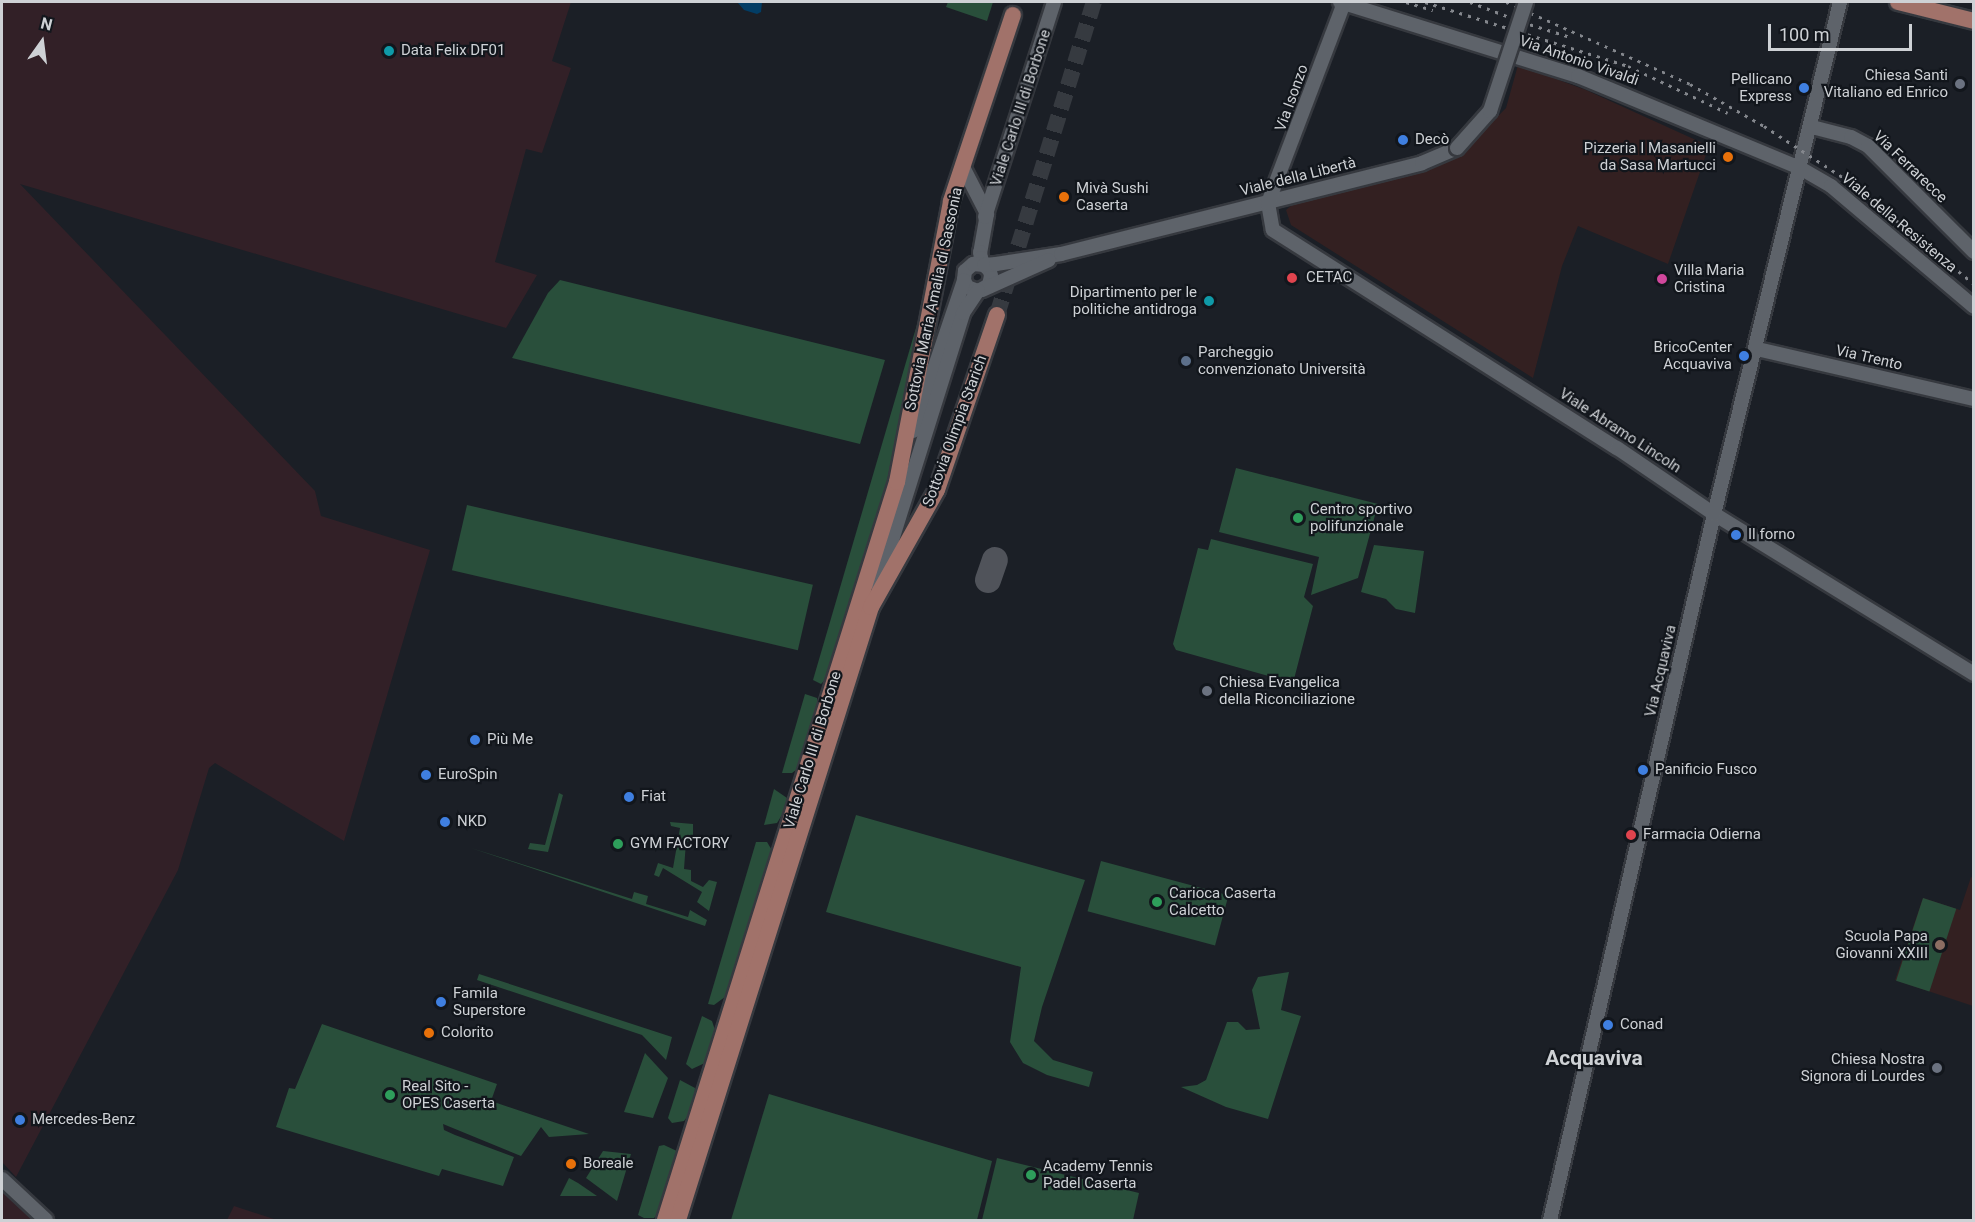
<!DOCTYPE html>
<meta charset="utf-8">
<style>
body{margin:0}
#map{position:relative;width:1975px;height:1222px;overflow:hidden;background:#1b1f26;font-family:Roboto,sans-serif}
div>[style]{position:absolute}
.industrial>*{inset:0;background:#322027}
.education>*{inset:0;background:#332021}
.green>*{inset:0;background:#294f3b;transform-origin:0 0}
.water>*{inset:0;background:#023d65}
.taxiway>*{height:26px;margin:-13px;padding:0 13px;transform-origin:13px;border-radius:13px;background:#50535a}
.major-tunnel>*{height:16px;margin-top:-8px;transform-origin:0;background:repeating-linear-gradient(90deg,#363a40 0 16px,transparent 0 24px)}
.roads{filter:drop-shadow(2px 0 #36393f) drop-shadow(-2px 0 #36393f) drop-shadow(0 2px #36393f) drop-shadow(0 -2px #36393f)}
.minor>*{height:14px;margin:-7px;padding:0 7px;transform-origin:7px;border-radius:7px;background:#5e636a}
.major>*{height:16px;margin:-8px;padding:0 8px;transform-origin:8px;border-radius:8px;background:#a1726a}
.rail>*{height:3px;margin-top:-1.5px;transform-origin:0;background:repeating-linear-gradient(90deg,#84878d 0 3px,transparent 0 9px)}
.bridges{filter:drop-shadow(2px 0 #36393f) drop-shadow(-2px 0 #36393f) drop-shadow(0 2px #36393f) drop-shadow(0 -2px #36393f)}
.minor-bridge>*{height:14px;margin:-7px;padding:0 7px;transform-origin:7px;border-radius:7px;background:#5e636a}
.dots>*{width:16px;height:16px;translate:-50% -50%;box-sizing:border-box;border:3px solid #12161c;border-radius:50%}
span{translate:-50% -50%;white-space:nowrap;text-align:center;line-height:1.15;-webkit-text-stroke:4.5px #12161c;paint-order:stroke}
.poi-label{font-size:15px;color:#ced1d5}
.left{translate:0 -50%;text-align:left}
.right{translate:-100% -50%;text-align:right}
.street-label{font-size:15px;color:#ced1d5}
.district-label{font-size:21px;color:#ced1d5;font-weight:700}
.frame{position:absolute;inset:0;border:3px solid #ced1d5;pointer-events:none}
.north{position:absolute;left:12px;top:12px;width:60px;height:60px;-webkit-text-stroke:4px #12161c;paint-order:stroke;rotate:14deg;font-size:16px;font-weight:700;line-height:24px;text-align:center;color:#ced1d5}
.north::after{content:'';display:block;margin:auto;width:21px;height:27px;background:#ced1d5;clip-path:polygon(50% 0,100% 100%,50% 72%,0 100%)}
.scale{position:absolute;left:1768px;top:24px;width:144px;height:27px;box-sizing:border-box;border:3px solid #ced1d5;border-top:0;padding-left:8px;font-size:18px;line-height:21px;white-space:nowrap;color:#ced1d5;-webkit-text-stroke:4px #12161c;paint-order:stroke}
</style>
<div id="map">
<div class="industrial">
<div style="clip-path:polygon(2px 2px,571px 2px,552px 61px,571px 68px,542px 153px,526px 149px,495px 262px,537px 275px,506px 328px,20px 184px,315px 491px,321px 516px,430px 550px,344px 841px,215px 763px,209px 768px,178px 870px,16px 1177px,2px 1162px)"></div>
<div style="clip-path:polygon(2px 1188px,36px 1220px,2px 1220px)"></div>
<div style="clip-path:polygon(234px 1206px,277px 1220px,227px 1220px)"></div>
</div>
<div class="education">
<div style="clip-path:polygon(1518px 65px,1586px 90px,1709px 146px,1668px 264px,1578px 226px,1562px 266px,1533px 378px,1291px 225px,1286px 210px,1293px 204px,1435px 167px,1460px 155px,1506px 108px)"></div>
<div style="clip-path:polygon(1971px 877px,1973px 878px,1973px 1006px,1895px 980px,1923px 898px,1960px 910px)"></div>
</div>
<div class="green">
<div style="clip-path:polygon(948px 2px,993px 2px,987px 21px,946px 7px)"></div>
<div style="clip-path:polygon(560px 280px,885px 360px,860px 444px,512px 358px,548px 293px)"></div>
<div style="clip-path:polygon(918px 321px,893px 469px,832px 673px,821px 684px,813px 680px)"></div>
<div style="clip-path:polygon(1236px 468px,1378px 504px,1358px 578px,1311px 595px,1319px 557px,1219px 532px)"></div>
<div style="left:467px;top:505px;width:355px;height:67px;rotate:13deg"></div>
<div style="clip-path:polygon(1211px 539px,1313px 564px,1304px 597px,1313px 606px,1293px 683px,1176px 650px,1173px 644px,1198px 548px,1208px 550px)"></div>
<div style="clip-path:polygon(1374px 545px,1424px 551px,1415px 613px,1396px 609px,1386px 599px,1361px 592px)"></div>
<div style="clip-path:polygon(805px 694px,817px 698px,818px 704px,800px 767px,792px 773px,782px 773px)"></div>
<div style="clip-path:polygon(774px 789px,787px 798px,785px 810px,777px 823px,764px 825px)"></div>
<div style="clip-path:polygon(559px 793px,563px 795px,548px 852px,528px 849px,530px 843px,545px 845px)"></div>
<div style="clip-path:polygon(856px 815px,1085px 880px,1042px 1007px,1034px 1041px,1053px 1060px,1093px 1072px,1089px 1087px,1047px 1075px,1023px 1063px,1010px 1042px,1021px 967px,826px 912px)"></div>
<div style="clip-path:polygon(670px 822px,693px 824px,693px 841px,686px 842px,684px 869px,691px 870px,691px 881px,703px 887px,709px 880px,717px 882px,709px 911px,697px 902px,702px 892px,663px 868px,659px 877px,654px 875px,658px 863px,673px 868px,680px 828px,671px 826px)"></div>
<div style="clip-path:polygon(756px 842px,767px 842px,773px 852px,729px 994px,714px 1005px,708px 1004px)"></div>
<div style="clip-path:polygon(471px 848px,632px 899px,634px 892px,648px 896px,646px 904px,688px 917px,690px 910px,707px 920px,705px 926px)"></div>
<div style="left:1101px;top:861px;width:132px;height:52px;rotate:15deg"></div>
<div style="left:1923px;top:898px;width:35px;height:87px;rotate:18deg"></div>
<div style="clip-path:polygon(1289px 972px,1281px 1010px,1301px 1016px,1268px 1119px,1226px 1107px,1181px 1087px,1197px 1085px,1206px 1080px,1227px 1022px,1238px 1022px,1246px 1030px,1260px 1029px,1252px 990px,1258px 977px)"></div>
<div style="clip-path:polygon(479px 974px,672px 1037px,666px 1060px,642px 1035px,477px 980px)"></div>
<div style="clip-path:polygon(702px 1016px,712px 1021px,716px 1033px,707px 1062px,692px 1069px,686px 1064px)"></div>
<div style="clip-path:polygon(322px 1024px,497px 1084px,491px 1101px,589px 1134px,549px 1137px,541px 1127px,521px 1156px,443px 1124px,444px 1130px,455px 1135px,514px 1157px,503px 1186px,442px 1169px,439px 1176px,276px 1127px,289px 1088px,295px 1089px)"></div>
<div style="clip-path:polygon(645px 1053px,668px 1078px,653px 1118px,624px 1112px)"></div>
<div style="clip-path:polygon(680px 1080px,695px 1088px,694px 1108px,684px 1121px,672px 1123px,668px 1118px)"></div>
<div style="clip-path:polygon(769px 1094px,992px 1161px,977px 1220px,731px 1220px)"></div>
<div style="clip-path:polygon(664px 1145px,679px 1152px,662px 1211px,654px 1218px,644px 1218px,638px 1215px,659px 1146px)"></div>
<div style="clip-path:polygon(603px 1151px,631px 1154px,617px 1201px,586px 1178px)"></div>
<div style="clip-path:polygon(997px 1158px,1139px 1193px,1133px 1220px,982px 1220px)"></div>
<div style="clip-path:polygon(569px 1178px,578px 1183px,597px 1196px,560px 1196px)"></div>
</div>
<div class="water">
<div style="clip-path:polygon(762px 2px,761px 12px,757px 14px,744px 10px,738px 3px)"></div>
</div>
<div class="taxiway">
<div style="left:988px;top:580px;width:21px;rotate:-71deg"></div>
</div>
<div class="major-tunnel">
<div style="left:997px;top:315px;width:328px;rotate:-72.8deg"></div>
</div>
<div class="roads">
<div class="minor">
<div style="left:1340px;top:2px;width:249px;rotate:17.3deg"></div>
<div style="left:1578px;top:76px;width:240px;rotate:22.5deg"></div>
<div style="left:1800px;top:168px;width:36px;rotate:30deg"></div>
<div style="left:1831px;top:186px;width:187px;rotate:40.2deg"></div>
<div style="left:1812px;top:127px;width:40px;rotate:14.4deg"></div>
<div style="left:1851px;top:137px;width:19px;rotate:28deg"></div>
<div style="left:1868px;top:146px;width:150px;rotate:45deg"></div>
<div style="left:963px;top:167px;width:53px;rotate:62.9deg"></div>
<div style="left:987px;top:214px;width:39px;rotate:100deg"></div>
<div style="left:980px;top:252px;width:6px;rotate:81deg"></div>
<div style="left:981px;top:258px;width:8px;rotate:67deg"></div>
<div style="left:984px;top:265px;width:8px;rotate:45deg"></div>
<div style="left:990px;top:271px;width:5px;rotate:79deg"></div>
<div style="left:991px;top:276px;width:9px;rotate:103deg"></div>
<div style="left:989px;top:285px;width:13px;rotate:151deg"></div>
<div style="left:978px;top:291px;width:12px;rotate:-160deg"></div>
<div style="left:967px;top:287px;width:8px;rotate:-113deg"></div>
<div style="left:964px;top:280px;width:9px;rotate:-84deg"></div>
<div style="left:965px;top:271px;width:11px;rotate:-41deg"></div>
<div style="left:973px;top:264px;width:11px;rotate:5deg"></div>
<div style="left:984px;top:265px;width:12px;rotate:-5deg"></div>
<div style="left:996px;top:264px;width:66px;rotate:-8.7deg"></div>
<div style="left:1061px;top:254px;width:372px;rotate:-14.1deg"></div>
<div style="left:1422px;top:163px;width:38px;rotate:-23deg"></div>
<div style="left:1268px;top:203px;width:27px;rotate:80deg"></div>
<div style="left:1273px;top:230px;width:407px;rotate:32.4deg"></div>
<div style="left:1617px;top:448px;width:117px;rotate:34.2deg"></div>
<div style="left:1714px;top:514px;width:305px;rotate:31.6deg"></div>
<div style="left:1268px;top:203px;width:214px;rotate:-69.2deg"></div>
<div style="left:985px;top:217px;width:226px;rotate:-72.2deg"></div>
<div style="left:982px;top:290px;width:73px;rotate:-24.1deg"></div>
<div style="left:1757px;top:349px;width:223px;rotate:13deg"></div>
<div style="left:913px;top:431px;width:159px;rotate:-71.3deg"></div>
<div style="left:878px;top:585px;width:285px;rotate:-72.6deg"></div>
<div style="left:963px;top:313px;width:27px;rotate:-56deg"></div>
<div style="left:2px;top:1179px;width:60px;rotate:43deg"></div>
<div style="left:1550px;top:1220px;width:725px;rotate:-76.92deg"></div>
<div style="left:1714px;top:514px;width:527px;rotate:-76.17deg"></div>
</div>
<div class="major">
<div style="left:1898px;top:2px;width:78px;rotate:14deg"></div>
<div style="left:665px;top:1220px;width:774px;rotate:-72.55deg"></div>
<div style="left:897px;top:482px;width:286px;rotate:-79.1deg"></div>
<div style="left:951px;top:201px;width:196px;rotate:-71.6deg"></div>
<div style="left:678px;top:1220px;width:643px;rotate:-72.52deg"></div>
<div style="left:871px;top:607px;width:134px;rotate:-60.6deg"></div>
<div style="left:937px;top:490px;width:185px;rotate:-71.1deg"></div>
</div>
</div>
<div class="rail">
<div style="left:1406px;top:2px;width:28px;rotate:17deg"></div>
<div style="left:1425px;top:2px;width:213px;rotate:17.5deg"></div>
<div style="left:1628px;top:66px;width:110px;rotate:25.2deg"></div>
<div style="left:1470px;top:2px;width:53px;rotate:20.8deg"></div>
<div style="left:1506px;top:2px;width:201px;rotate:24deg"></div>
<div style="left:1690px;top:84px;width:85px;rotate:29.6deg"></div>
<div style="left:1764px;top:126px;width:99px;rotate:33deg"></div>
<div style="left:1847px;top:180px;width:164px;rotate:39.3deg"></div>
<div style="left:1513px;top:19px;width:60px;rotate:17.5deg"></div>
</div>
<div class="bridges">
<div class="minor-bridge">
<div style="left:1457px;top:148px;width:50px;rotate:-48.3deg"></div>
<div style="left:1490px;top:111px;width:115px;rotate:-71.7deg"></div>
</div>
</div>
<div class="dots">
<div style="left:389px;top:51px;background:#0f9aa8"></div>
<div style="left:1960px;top:84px;background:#6b7280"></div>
<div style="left:1804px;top:88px;background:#3f7fe0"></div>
<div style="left:1403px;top:140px;background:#3f7fe0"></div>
<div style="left:1728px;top:157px;background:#e8710a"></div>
<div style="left:1064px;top:197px;background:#e8710a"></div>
<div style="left:1292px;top:278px;background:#e0444e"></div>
<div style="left:1662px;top:279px;background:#d1479c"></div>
<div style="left:1209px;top:301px;background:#0f9aa8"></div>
<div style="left:1744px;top:356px;background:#3f7fe0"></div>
<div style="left:1186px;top:361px;background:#5c6f8a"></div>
<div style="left:1298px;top:518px;background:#2e9e5b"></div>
<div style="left:1736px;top:535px;background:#3f7fe0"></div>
<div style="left:1207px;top:691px;background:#6b7280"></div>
<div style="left:475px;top:740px;background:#3f7fe0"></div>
<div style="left:1643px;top:770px;background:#3f7fe0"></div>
<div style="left:426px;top:775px;background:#3f7fe0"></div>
<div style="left:629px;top:797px;background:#3f7fe0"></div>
<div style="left:445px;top:822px;background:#3f7fe0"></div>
<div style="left:1631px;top:835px;background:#e0444e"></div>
<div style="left:618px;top:844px;background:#2e9e5b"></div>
<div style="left:1157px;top:902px;background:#2e9e5b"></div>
<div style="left:1940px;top:945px;background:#8d6e63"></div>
<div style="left:441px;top:1002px;background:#3f7fe0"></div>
<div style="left:1608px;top:1025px;background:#3f7fe0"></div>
<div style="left:429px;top:1033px;background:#e8710a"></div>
<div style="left:1937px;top:1068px;background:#6b7280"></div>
<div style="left:390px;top:1095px;background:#2e9e5b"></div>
<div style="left:20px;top:1120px;background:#3f7fe0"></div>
<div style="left:571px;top:1164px;background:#e8710a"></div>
<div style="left:1031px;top:1175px;background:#2e9e5b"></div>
</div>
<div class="poi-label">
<span class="left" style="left:401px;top:51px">Data Felix DF01</span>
<span class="right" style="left:1948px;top:84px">Chiesa Santi<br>Vitaliano ed Enrico</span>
<span class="right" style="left:1792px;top:88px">Pellicano<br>Express</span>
<span class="left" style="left:1415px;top:140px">Decò</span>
<span class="right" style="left:1716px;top:157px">Pizzeria I Masanielli<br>da Sasa Martucci</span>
<span class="left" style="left:1076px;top:197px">Mivà Sushi<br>Caserta</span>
<span class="left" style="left:1674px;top:279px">Villa Maria<br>Cristina</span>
<span class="left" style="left:1306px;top:278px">CETAC</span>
<span class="right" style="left:1197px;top:301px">Dipartimento per le<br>politiche antidroga</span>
<span class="right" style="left:1732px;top:356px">BricoCenter<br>Acquaviva</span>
<span class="left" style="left:1198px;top:361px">Parcheggio<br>convenzionato Università</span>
<span class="left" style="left:1310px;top:518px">Centro sportivo<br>polifunzionale</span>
<span class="left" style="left:1748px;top:535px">Il forno</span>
<span class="left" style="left:1219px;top:691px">Chiesa Evangelica<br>della Riconciliazione</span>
<span class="left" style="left:487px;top:740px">Più Me</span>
<span class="left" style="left:1655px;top:770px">Panificio Fusco</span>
<span class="left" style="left:438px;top:775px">EuroSpin</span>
<span class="left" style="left:641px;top:797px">Fiat</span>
<span class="left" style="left:457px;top:822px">NKD</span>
<span class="left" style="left:1643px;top:835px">Farmacia Odierna</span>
<span class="left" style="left:630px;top:844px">GYM FACTORY</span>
<span class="left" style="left:1169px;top:902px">Carioca Caserta<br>Calcetto</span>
<span class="right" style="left:1928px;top:945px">Scuola Papa<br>Giovanni XXIII</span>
<span class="left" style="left:453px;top:1002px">Famila<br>Superstore</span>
<span class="left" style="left:1620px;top:1025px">Conad</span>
<span class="left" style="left:441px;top:1033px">Colorito</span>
<span class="right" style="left:1925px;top:1068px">Chiesa Nostra<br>Signora di Lourdes</span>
<span class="left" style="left:402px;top:1095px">Real Sito -<br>OPES Caserta</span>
<span class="left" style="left:32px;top:1120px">Mercedes-Benz</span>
<span class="left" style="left:583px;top:1164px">Boreale</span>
<span class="left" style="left:1043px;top:1175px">Academy Tennis<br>Padel Caserta</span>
</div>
<div class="street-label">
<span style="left:1579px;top:61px;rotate:19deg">Via Antonio Vivaldi</span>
<span style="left:1292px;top:98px;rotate:-70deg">Via Isonzo</span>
<span style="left:1021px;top:108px;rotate:-72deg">Viale Carlo III di Borbone</span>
<span style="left:1910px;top:167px;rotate:44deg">Via Ferrarecce</span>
<span style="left:1298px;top:177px;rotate:-14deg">Viale della Libertà</span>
<span style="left:1899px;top:223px;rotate:40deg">Viale della Resistenza</span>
<span style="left:934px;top:299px;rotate:-78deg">Sottovia Maria Amalia di Sassonia</span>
<span style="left:1869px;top:358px;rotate:13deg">Via Trento</span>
<span style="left:955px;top:431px;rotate:-70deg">Sottovia Olimpia Starich</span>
<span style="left:1620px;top:431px;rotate:33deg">Viale Abramo Lincoln</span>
<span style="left:1661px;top:671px;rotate:-77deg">Via Acquaviva</span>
<span style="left:813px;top:750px;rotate:-73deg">Viale Carlo III di Borbone</span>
</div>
<div class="district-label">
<span style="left:1594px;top:1058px">Acquaviva</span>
</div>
<div class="frame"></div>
<div class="north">N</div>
<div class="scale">100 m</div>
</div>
